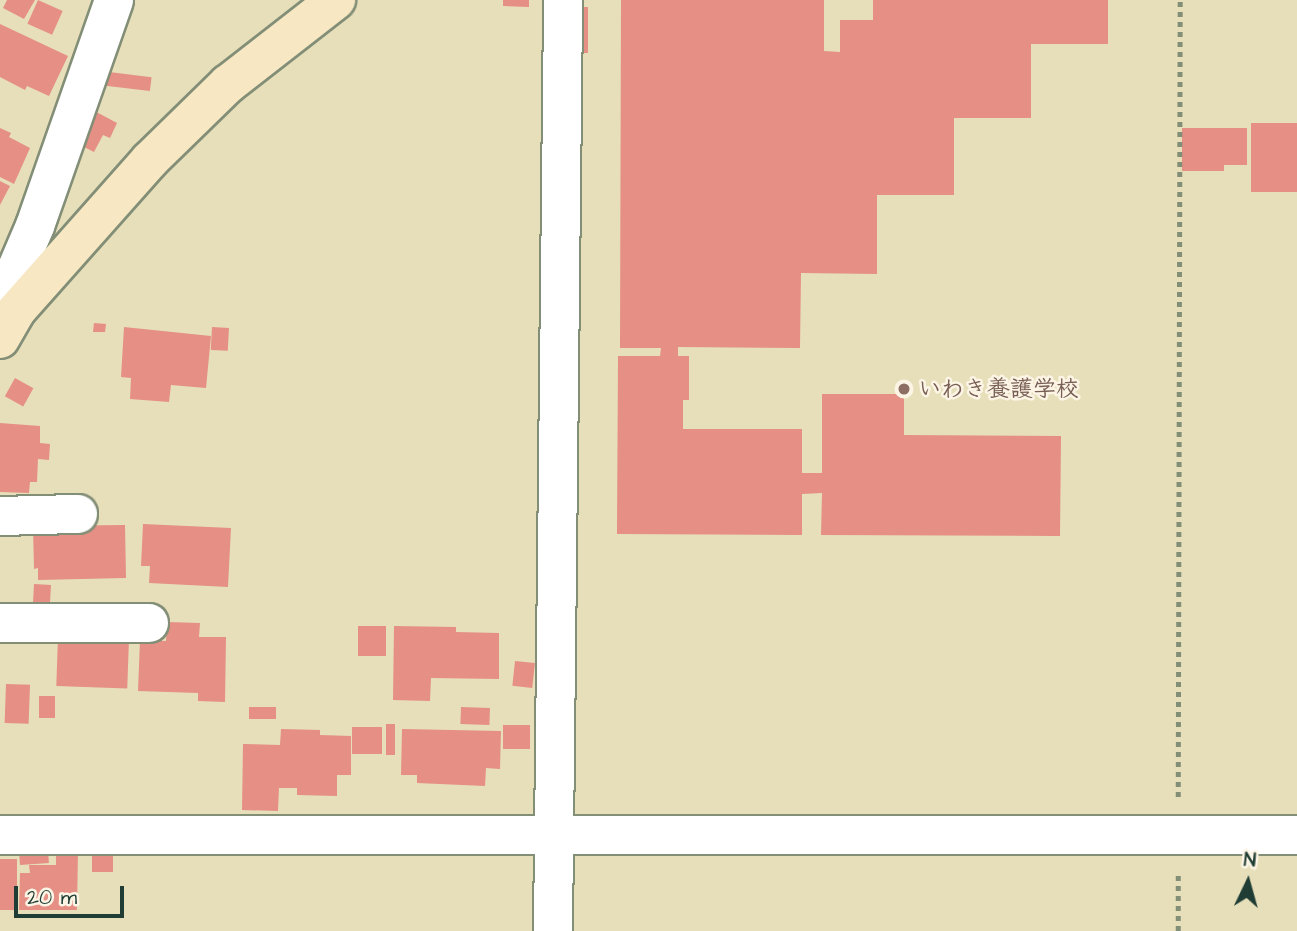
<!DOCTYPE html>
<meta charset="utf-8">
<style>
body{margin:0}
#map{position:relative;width:1297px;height:931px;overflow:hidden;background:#e7dfba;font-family:"Architects Daughter","Klee One",sans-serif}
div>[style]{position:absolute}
.building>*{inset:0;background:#e58f85;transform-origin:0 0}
.path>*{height:4.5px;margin-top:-2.25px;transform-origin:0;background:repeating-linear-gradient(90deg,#838e77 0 5px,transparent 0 10px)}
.roads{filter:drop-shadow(2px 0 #838e77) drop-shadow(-2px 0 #838e77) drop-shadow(0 2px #838e77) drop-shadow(0 -2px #838e77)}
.street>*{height:38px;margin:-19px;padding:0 19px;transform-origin:19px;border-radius:19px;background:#fff}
.secondary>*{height:38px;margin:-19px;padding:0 19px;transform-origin:19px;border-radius:19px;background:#f7e8c3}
.dots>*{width:19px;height:19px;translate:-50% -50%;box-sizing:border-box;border:4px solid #fcf5e5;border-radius:50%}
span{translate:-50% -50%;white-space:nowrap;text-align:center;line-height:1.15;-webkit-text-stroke:5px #fcf5e5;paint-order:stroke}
.education-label{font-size:23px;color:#785e54;font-weight:700}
.left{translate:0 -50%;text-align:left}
.north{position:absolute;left:1213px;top:847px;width:70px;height:70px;-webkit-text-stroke:5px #fcf5e5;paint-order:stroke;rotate:5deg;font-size:19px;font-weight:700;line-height:28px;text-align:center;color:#1f3d34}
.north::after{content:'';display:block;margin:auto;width:24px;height:32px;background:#1f3d34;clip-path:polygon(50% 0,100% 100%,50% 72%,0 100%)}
.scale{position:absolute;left:14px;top:886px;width:110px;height:32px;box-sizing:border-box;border:4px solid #1f3d34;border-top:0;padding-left:9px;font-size:21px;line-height:24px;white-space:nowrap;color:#1f3d34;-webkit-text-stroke:5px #fcf5e5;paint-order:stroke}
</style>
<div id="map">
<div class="building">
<div style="clip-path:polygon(7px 0,35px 0,24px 19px,3px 8px)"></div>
<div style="left:38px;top:0;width:27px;height:26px;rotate:24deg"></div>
<div style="clip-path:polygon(503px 0,529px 0,529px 7px,503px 6px)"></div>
<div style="clip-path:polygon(621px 0,824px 0,824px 51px,840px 52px,840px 20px,873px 20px,873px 0,1108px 0,1108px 44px,1031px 44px,1031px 118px,954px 118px,954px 195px,877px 195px,877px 274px,801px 273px,800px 348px,678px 347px,678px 356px,689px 356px,689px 400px,683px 400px,683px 429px,802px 429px,802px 473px,822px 473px,822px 394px,904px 394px,904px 435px,1061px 436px,1060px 536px,821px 535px,822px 493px,802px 494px,802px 535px,617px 534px,618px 356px,660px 356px,661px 348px,620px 348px)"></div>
<div style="left:571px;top:7px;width:17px;height:46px"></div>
<div style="clip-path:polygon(0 24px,68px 56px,49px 96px,27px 86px,25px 90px,0 77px)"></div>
<div style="left:101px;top:71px;width:51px;height:14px;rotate:7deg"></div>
<div style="clip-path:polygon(87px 107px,117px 123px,110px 138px,103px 135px,94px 152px,70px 140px)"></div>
<div style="left:1251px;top:123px;width:46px;height:69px"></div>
<div style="clip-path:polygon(0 128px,11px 133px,9px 137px,30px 148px,14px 184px,0 177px)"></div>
<div style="clip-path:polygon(1182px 128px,1247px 128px,1247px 165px,1224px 165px,1224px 171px,1182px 171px)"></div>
<div style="clip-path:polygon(0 181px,10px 186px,0 205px)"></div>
<div style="clip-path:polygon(94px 323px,106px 324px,105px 332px,93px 332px)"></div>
<div style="clip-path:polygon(124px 327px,211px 336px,206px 388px,171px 385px,169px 402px,130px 399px,131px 378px,121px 377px)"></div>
<div style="left:212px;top:327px;width:17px;height:23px;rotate:3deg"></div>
<div style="left:15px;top:378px;width:21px;height:21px;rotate:29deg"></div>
<div style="clip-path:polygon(0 423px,40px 426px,40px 443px,50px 444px,49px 460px,38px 459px,37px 482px,30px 482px,29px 493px,0 492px)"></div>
<div style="clip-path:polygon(143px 524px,231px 528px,228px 587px,149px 583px,150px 566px,141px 566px)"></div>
<div style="clip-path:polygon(125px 525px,126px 578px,38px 580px,38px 568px,34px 569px,33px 526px)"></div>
<div style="left:34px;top:584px;width:17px;height:27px;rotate:3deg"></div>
<div style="clip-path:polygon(167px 622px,200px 623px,199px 637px,226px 637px,225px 702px,198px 701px,198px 693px,138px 691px,140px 640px,166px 641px)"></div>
<div style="left:358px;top:626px;width:28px;height:30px"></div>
<div style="clip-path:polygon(394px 626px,456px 627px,456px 632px,499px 633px,499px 679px,431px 678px,430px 701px,393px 700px)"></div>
<div style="left:58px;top:637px;width:71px;height:49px;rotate:2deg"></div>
<div style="left:515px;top:661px;width:20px;height:25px;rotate:6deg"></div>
<div style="left:6px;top:684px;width:24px;height:39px;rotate:2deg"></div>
<div style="left:39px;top:696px;width:16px;height:22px"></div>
<div style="left:249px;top:707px;width:27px;height:12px"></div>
<div style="left:461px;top:707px;width:29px;height:17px;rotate:2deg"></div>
<div style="left:386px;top:724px;width:9px;height:31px"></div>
<div style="left:503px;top:725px;width:27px;height:24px"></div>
<div style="left:352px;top:727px;width:30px;height:27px"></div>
<div style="clip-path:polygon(281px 729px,320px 730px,320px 735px,351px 736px,351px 775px,337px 775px,337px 796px,297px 795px,297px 788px,279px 788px,278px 811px,242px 810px,243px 744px,280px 745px)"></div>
<div style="clip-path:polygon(402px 729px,501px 731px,500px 769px,486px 768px,485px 786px,417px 783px,417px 775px,401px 775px)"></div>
<div style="left:48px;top:850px;width:13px;height:29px;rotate:86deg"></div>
<div style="clip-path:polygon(56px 850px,78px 851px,77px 910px,19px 910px,20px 873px,30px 873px,29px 865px,56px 865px)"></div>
<div style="left:113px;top:855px;width:17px;height:21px;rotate:90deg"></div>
<div style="left:0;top:859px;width:17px;height:51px"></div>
</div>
<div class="path">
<div style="left:1178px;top:797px;width:797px;rotate:-89.86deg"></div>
<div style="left:1178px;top:931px;width:59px;rotate:-90deg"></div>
</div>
<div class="roads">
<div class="street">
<div style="left:16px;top:311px;width:43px;rotate:-88.7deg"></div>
<div style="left:17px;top:268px;width:46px;rotate:-66.8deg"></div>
<div style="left:35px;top:226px;width:239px;rotate:-70.7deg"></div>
<div style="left:0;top:516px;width:78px;rotate:-1.5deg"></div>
<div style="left:0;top:623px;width:149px"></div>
<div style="left:0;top:835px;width:1297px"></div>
<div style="left:553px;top:931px;width:931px;rotate:-89.38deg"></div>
</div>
<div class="secondary">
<div style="left:0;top:339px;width:32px;rotate:-60deg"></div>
<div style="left:16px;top:311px;width:202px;rotate:-48.4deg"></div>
<div style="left:150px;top:160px;width:109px;rotate:-44.3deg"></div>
<div style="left:228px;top:84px;width:137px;rotate:-37.9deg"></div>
</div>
</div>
<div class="dots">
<div style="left:904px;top:389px;background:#8d6e63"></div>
</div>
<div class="education-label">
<span class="left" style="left:918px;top:389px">いわき養護学校</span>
</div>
<div class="north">N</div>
<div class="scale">20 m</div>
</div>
